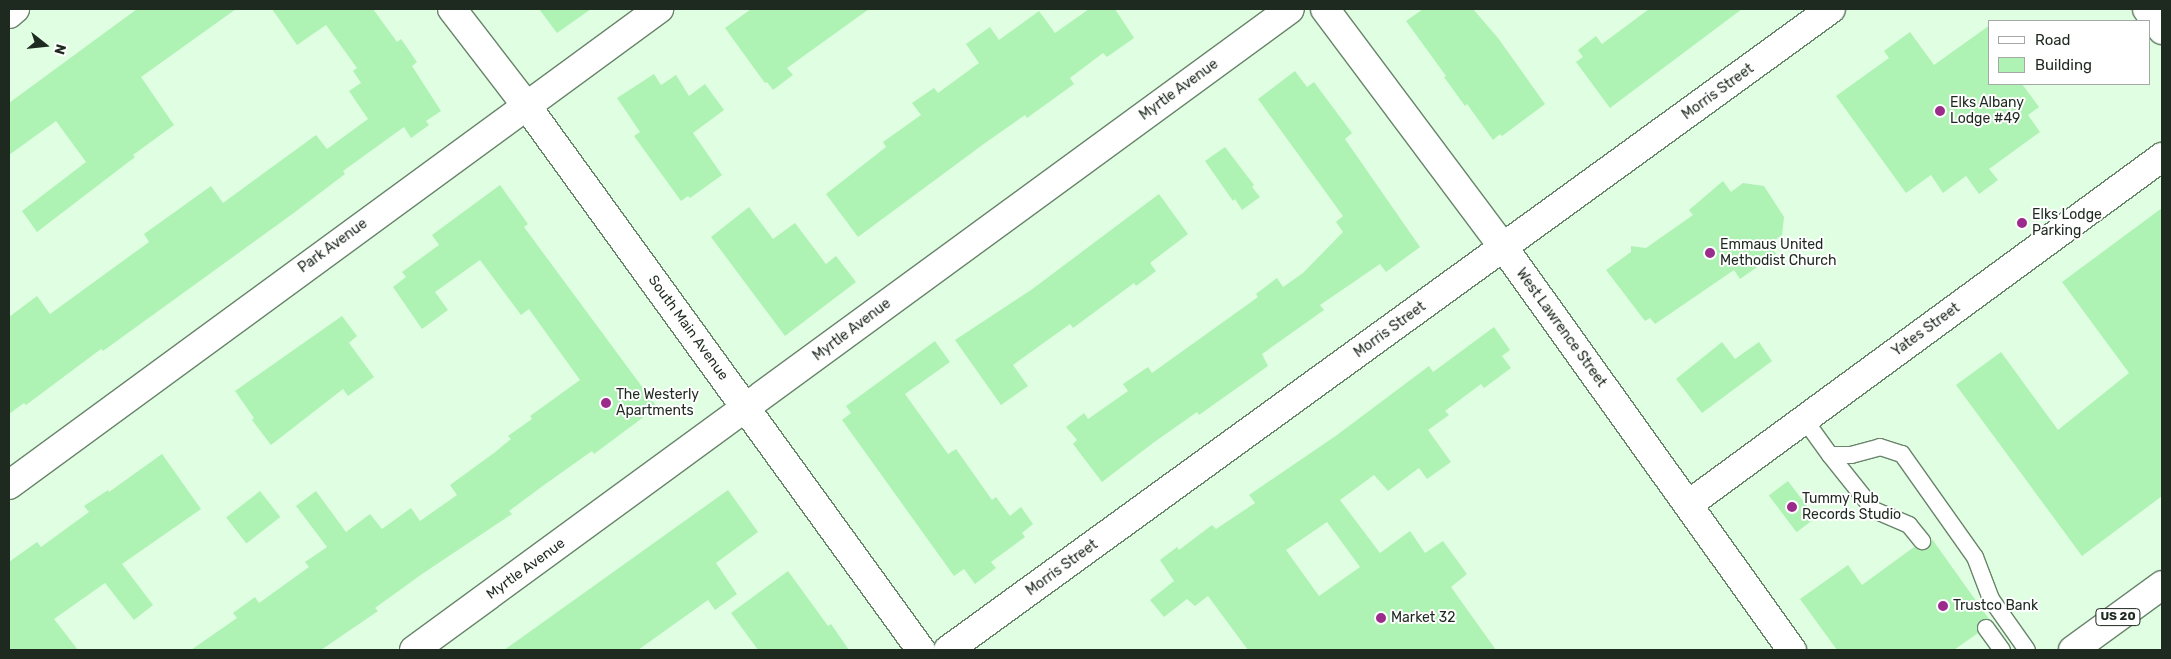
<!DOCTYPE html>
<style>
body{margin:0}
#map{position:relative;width:2171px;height:659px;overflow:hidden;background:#e0fee1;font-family:Rubik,sans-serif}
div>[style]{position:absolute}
.building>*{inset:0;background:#aef3b4;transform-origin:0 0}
.roads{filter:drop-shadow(1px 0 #69846b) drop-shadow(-1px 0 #69846b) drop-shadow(0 1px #69846b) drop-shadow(0 -1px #69846b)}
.lane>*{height:16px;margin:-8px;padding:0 8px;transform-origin:8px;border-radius:8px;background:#fff}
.street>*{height:28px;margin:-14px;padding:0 14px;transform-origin:14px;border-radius:14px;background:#fff}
.secondary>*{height:28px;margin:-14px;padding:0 14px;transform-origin:14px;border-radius:14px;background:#fff}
.primary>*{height:28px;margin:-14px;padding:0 14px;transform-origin:14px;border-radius:14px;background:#fff}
.dots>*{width:14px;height:14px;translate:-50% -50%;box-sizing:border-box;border:2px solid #fff;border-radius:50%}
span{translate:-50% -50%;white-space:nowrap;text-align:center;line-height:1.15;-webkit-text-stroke:4px #fff;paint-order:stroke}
.shield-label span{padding:1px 4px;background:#fff;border:1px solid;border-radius:4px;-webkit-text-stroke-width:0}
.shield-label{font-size:12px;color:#1e291f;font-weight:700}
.street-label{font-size:14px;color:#1e291f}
.poi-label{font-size:14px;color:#1e291f}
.left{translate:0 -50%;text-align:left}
.frame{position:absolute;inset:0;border:10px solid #1e291f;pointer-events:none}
.legend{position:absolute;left:1988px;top:20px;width:162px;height:65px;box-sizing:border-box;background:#fff;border:1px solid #a5a9a5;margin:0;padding:6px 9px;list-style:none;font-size:15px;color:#1e291f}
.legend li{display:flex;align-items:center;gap:10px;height:25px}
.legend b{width:25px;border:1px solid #a5a9a5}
.north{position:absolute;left:20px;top:20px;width:50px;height:50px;-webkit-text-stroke:4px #fff;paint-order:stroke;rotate:106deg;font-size:14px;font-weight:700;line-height:20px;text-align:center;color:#1e291f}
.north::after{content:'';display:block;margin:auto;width:18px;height:22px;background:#1e291f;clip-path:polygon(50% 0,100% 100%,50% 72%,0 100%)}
</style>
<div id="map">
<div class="building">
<div style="clip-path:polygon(137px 9px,236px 9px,141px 77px,174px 125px,133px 155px,135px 157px,37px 232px,22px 211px,86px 162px,56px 121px,9px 155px,9px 103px)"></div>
<div style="clip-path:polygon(272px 9px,373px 9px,397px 42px,401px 39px,417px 62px,412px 66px,441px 111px,426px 121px,429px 125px,411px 138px,404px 127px,343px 171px,345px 174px,291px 215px,103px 351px,101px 349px,26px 405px,24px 403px,9px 414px,9px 317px,37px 296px,50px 314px,149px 242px,144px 234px,211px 186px,223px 203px,316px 135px,327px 149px,368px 119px,349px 91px,361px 83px,353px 71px,357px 68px,326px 25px,297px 45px)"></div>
<div style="clip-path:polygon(539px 9px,591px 9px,557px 33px)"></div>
<div style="clip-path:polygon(751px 9px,869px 9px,787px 68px,793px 75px,773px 90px,767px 82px,765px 83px,725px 28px)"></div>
<div style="clip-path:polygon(1089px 9px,1115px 9px,1134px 38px,1107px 57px,1103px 53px,1070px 78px,1074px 84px,1027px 118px,1025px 115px,985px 143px,858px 237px,826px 194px,886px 147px,883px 142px,921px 115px,912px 103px,934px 88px,938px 93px,979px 63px,966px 44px,990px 27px,999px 40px,1039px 11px,1055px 33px)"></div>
<div style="clip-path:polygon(1423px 9px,1473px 9px,1498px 38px,1545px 104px,1502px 136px,1500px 134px,1493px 140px,1467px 104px,1465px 106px,1444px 77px,1446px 76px,1406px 21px)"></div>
<div style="clip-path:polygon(1649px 9px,1742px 9px,1610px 108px,1576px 62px,1583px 57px,1578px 50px,1596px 36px,1602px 44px)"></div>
<div style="clip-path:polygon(1990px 25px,1990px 84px,2022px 84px,2039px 107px,2028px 115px,2040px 132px,1989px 169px,1998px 180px,1979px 194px,1966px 176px,1943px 193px,1931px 175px,1906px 193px,1836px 96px,1889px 58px,1884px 51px,1910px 32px,1934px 65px)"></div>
<div style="clip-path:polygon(1295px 71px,1307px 87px,1314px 82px,1352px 133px,1345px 139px,1420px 247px,1386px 272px,1380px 264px,1320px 305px,1324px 310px,1262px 354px,1268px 366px,1199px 415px,1197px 412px,1153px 443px,1102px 482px,1073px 444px,1077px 440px,1066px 427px,1084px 413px,1088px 419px,1128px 391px,1123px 384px,1148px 367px,1152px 373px,1258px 297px,1256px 294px,1277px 278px,1283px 287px,1303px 273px,1343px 232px,1336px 222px,1343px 216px,1258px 99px)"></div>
<div style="clip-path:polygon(654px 74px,661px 85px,676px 75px,689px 96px,705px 84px,724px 110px,693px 133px,722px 175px,690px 198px,688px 196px,681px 201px,634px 136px,640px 132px,617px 98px)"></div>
<div style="clip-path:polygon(1225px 147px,1254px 185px,1252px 187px,1260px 197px,1242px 210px,1235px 199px,1233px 201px,1205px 161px)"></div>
<div style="clip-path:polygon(1723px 181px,1731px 192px,1743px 183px,1764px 186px,1784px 217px,1782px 235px,1769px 244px,1776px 254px,1740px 279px,1734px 270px,1655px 324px,1650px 318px,1645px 321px,1606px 270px,1631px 252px,1631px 246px,1646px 248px,1693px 215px,1689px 210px)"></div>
<div style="clip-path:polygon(500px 185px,528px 224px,524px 227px,657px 407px,594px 454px,592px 451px,544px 485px,509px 511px,512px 514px,422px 574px,375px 608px,378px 611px,321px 650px,191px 650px,237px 618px,233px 613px,255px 597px,259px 603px,309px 567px,305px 562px,327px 547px,296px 506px,316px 491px,346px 532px,370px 514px,382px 529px,411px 508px,420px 521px,457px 495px,450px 485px,494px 453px,511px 439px,508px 436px,532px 419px,530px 416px,580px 380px,529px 309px,521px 315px,480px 260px,435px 292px,448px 310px,422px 329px,393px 287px,406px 277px,402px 272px,439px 245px,432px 235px)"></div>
<div style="clip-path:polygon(1159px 194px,1188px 234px,1150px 263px,1156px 271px,1136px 286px,1134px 283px,1073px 328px,1070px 324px,1013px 365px,1028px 386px,1001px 405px,955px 340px,1031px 290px)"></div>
<div style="clip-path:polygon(749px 207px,773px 239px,795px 223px,826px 264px,836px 256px,856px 282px,785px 336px,711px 237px)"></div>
<div style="clip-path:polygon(2162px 208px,2162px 496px,2082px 556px,1956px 385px,2001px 352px,2058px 430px,2129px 373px,2062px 282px)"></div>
<div style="clip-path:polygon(342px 316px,357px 336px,349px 343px,374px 377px,348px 396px,343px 389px,271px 445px,252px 420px,254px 418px,235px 391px)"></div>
<div style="clip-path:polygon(evenodd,1494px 327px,1510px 350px,1502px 356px,1511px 368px,1484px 388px,1481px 384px,1445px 411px,1449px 415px,1428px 430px,1451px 462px,1427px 479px,1419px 468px,1388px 491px,1374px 475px,1340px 500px,1380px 553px,1410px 531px,1425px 553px,1443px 541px,1467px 574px,1451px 587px,1496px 650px,1248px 650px,1208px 596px,1195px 606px,1187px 599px,1164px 617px,1150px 600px,1174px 581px,1160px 560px,1177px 547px,1179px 550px,1212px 525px,1216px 529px,1255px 503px,1249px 495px,1337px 435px,1429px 366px,1433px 372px,1494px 327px,1327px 522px,1360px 567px,1319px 596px,1286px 550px,1327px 522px)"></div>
<div style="clip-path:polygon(935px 341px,950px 362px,905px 394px,948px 454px,956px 449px,992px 500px,996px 497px,1010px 516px,1021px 507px,1033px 524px,1022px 533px,1025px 537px,991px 562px,996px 568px,975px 584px,964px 569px,954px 576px,842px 420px,851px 413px,846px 406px)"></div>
<div style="clip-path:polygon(1722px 342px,1735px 359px,1759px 342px,1772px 361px,1702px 413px,1676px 379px)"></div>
<div style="clip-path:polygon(162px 454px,201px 509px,122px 564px,153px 605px,134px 620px,105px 583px,54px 619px,78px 650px,9px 650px,9px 562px,37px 542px,41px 547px,89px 512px,84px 506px,108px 490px,109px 492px)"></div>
<div style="left:1788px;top:481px;width:46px;height:24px;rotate:53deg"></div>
<div style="clip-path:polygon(728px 490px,758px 532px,716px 563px,737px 594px,715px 610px,708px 600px,638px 650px,504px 650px)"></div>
<div style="left:260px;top:491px;width:33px;height:43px;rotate:52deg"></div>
<div style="clip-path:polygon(1932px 539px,1989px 619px,1981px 620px,1977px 624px,1978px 633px,1954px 650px,1837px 650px,1800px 599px,1848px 565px,1862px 585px,1914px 547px,1919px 550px,1928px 549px)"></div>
<div style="clip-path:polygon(788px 571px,828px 626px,831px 624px,849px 650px,758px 650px,731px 613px)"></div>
</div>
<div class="roads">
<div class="lane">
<div style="left:1804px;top:419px;width:44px;rotate:54.2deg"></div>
<div style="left:1830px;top:455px;width:21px"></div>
<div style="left:1851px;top:455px;width:30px;rotate:-15deg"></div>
<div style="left:1880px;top:447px;width:23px;rotate:18deg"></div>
<div style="left:1902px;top:454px;width:126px;rotate:54.7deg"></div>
<div style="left:1975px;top:557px;width:45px;rotate:69.1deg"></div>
<div style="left:1991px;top:599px;width:62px;rotate:54.8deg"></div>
<div style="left:1830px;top:455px;width:70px;rotate:51.3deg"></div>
<div style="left:1874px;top:510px;width:38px;rotate:23deg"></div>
<div style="left:1909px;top:525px;width:21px;rotate:51deg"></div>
<div style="left:1986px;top:628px;width:27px;rotate:54deg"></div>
</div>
<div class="street">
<div style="left:1325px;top:9px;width:299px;rotate:53.2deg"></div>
<div style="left:1504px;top:248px;width:495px;rotate:54.4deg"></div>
<div style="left:2147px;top:9px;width:26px;rotate:54deg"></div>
<div style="left:9px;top:14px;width:8px;rotate:-40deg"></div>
<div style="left:9px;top:485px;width:806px;rotate:-36.22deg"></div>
<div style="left:1689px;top:504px;width:587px;rotate:-36.26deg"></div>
<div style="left:414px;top:650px;width:1085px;rotate:-36.19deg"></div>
<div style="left:948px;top:650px;width:1091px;rotate:-35.98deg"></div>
</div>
<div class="secondary">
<div style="left:452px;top:9px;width:121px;rotate:52.4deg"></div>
<div style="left:526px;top:105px;width:673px;rotate:54.07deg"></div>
</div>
<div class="primary">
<div style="left:2073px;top:650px;width:110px;rotate:-36.1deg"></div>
</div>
</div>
<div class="dots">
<div style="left:1940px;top:111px;background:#9c2c8b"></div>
<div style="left:2022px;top:223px;background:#9c2c8b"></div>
<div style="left:1710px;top:253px;background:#9c2c8b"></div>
<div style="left:606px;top:403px;background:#9c2c8b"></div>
<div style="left:1792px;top:507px;background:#9c2c8b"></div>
<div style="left:1943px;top:606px;background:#9c2c8b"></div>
<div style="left:1381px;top:618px;background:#9c2c8b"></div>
</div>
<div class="shield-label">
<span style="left:2118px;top:617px">US 20</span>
</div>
<div class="street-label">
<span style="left:1179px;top:90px;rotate:-36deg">Myrtle Avenue</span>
<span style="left:1718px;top:92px;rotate:-36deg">Morris Street</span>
<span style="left:333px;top:246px;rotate:-36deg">Park Avenue</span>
<span style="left:688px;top:328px;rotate:54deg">South Main Avenue</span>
<span style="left:1561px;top:328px;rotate:54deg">West Lawrence Street</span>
<span style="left:852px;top:330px;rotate:-37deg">Myrtle Avenue</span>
<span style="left:1390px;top:330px;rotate:-36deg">Morris Street</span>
<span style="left:1926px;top:330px;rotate:-36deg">Yates Street</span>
<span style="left:1062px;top:568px;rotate:-36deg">Morris Street</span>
<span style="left:526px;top:569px;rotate:-36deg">Myrtle Avenue</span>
</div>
<div class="poi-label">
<span class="left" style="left:1950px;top:111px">Elks Albany<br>Lodge #49</span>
<span class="left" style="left:2032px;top:223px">Elks Lodge<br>Parking</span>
<span class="left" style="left:1720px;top:253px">Emmaus United<br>Methodist Church</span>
<span class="left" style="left:616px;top:403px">The Westerly<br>Apartments</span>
<span class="left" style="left:1802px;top:507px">Tummy Rub<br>Records Studio</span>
<span class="left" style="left:1953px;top:606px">Trustco Bank</span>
<span class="left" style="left:1391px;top:618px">Market 32</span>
</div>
<div class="frame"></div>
<ul class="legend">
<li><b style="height:6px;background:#fff"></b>Road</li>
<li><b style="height:14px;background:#aef3b4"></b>Building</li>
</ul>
<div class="north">N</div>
</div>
